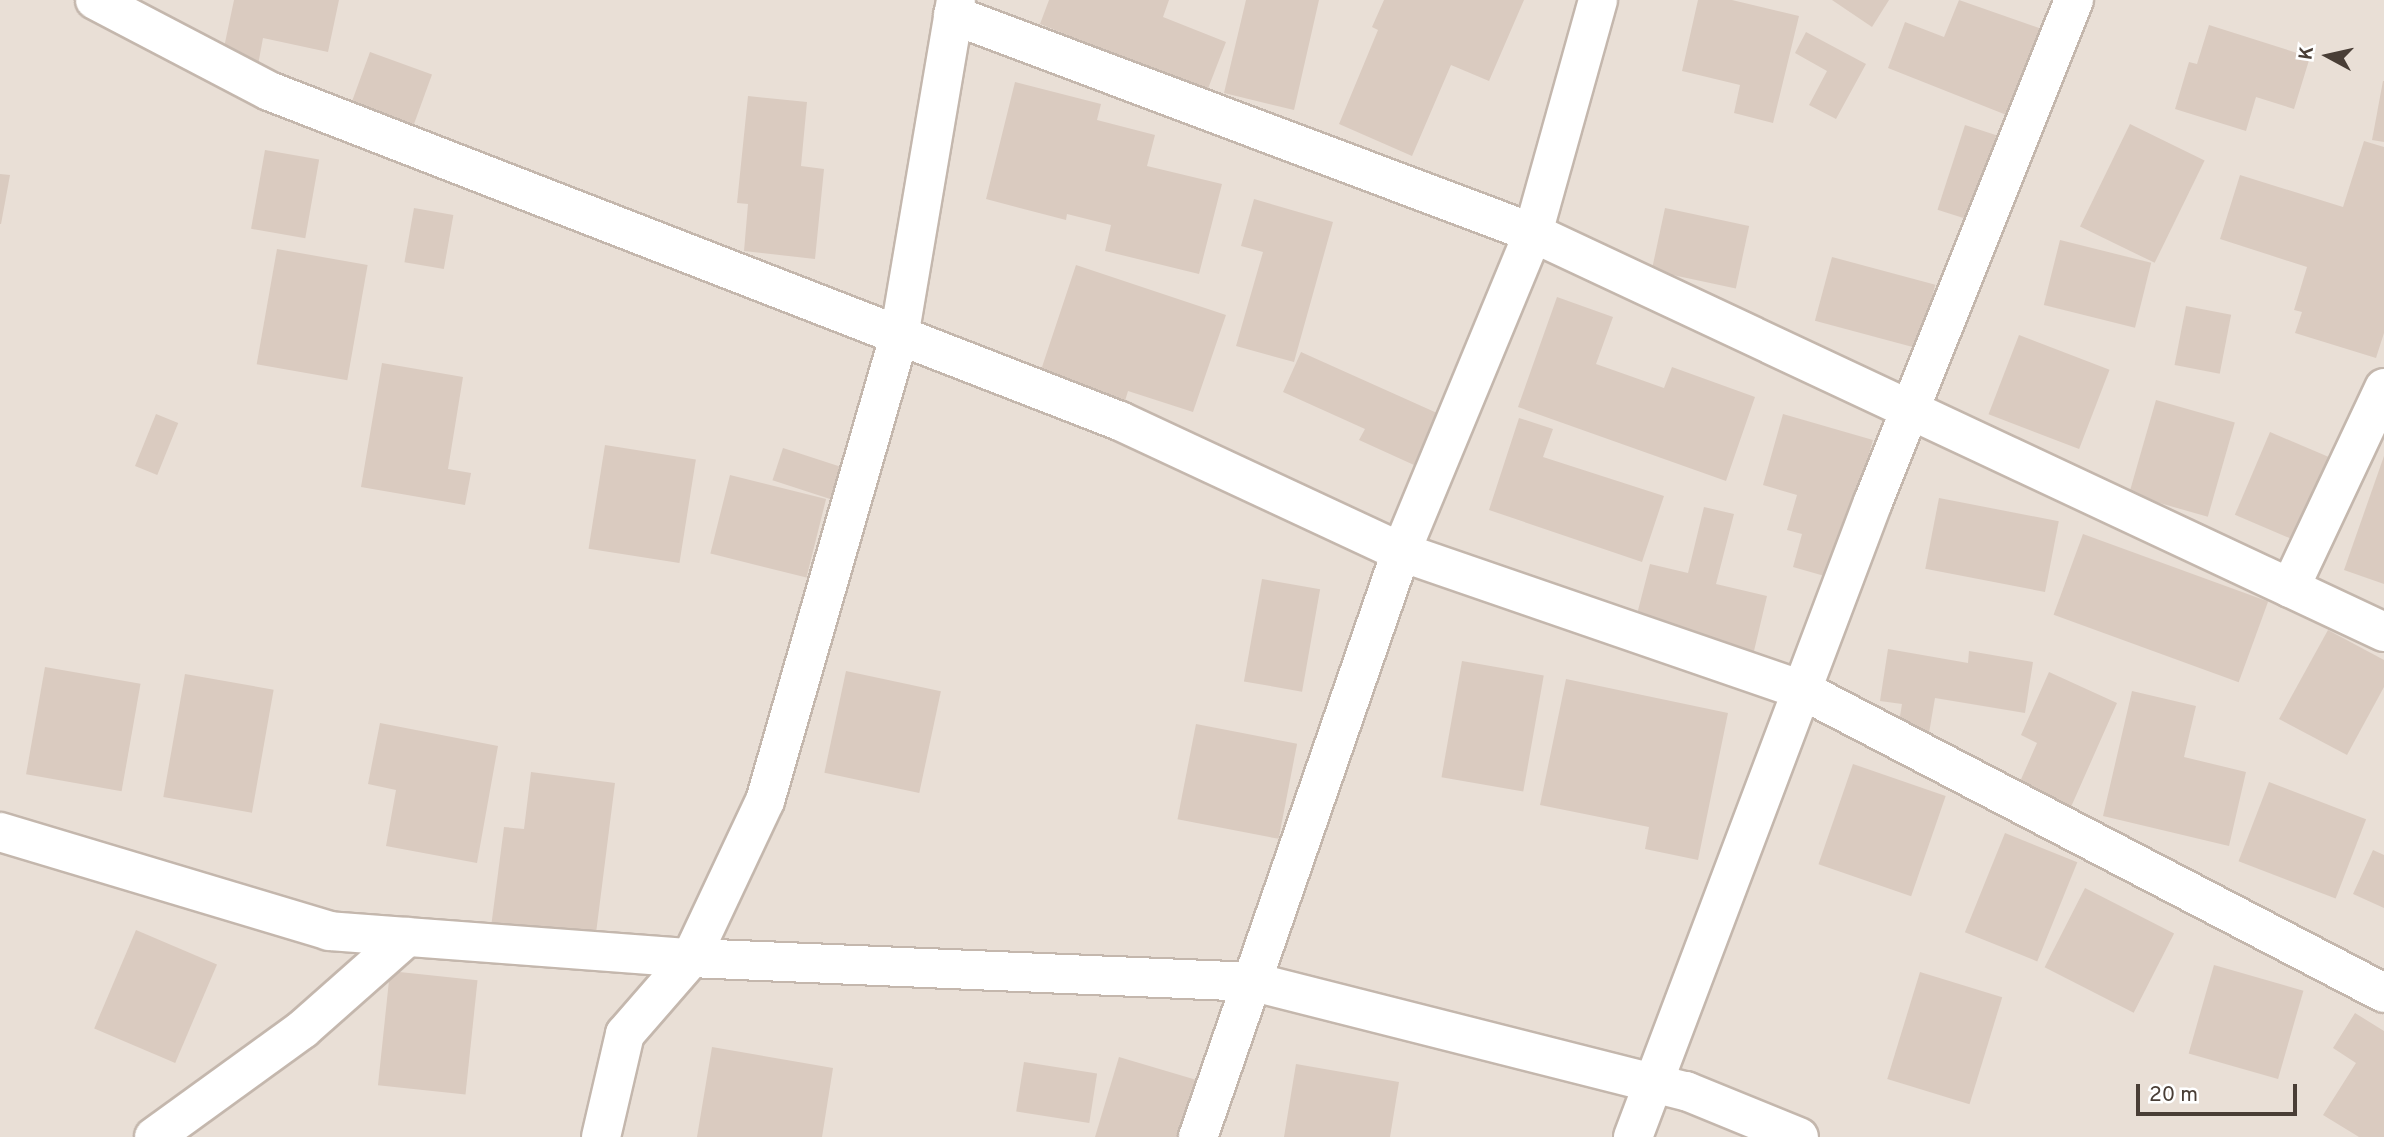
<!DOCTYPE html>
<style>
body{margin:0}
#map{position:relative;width:2384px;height:1137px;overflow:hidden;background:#f5eee8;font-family:Overpass,sans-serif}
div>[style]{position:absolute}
.residential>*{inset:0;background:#e9dfd6;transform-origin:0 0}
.building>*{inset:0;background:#dacbc0;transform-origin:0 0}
.roads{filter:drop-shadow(2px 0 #c4b7ad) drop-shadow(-2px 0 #c4b7ad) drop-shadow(0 2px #c4b7ad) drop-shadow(0 -2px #c4b7ad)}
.minor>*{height:38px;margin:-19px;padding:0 19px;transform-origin:19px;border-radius:19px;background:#fff}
span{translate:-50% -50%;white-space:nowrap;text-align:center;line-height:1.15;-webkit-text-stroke:6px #fff;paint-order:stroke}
.north{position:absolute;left:2293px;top:21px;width:70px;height:70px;-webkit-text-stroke:5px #fff;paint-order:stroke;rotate:278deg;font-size:19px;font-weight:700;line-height:28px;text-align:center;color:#493e36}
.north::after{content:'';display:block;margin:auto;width:24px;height:32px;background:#493e36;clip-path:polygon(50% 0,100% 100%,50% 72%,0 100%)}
.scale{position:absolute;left:2136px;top:1084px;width:161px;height:32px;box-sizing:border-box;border:4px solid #493e36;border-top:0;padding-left:9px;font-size:21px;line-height:24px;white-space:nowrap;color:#493e36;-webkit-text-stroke:5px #fff;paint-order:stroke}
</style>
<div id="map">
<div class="residential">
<div style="left:0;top:0;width:2384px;height:1137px"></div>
</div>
<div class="building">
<div style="clip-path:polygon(234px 0,339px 0,328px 52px,263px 38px,258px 65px,222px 57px)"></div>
<div style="clip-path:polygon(1049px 0,1169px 0,1163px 17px,1226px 42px,1204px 99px,1174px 78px,1040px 24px)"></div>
<div style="clip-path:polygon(1246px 0,1319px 0,1294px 110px,1224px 93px)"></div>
<div style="clip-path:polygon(1384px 0,1524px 0,1489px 81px,1451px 65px,1412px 156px,1339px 124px,1378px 30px,1372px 27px)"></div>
<div style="clip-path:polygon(1698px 0,1732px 0,1799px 16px,1773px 123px,1734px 113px,1740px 85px,1682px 71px)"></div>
<div style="clip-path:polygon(1832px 0,1889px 0,1872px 27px)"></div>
<div style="clip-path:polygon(1959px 0,2042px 29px,2009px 116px,1888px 68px,1905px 22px,1944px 37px)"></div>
<div style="clip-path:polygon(2209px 25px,2310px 57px,2294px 109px,2256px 97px,2246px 131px,2175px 109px,2189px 62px,2197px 64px)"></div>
<div style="clip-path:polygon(1806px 32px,1866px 64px,1836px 119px,1809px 105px,1827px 71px,1795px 53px)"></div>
<div style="left:370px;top:52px;width:66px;height:62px;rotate:20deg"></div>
<div style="clip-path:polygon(2383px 81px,2384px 81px,2384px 142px,2372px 140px)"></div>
<div style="clip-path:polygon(1015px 82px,1101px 104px,1097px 120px,1155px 135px,1147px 166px,1222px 184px,1199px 274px,1105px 251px,1111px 225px,1067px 214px,1066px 220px,986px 199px)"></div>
<div style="clip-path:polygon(748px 96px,807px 102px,801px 166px,824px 169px,815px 259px,744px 251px,748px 204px,737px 203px)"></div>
<div style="left:2130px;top:124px;width:83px;height:114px;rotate:26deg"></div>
<div style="left:1965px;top:125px;width:33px;height:89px;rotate:18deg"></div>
<div style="clip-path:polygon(2364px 141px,2384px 147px,2384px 333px,2376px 358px,2295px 333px,2302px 312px,2294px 310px,2307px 267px,2220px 239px,2240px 175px,2343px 207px)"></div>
<div style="left:265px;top:150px;width:55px;height:80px;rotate:10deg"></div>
<div style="clip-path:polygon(0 174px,10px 175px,1px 224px,0 224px)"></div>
<div style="clip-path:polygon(1254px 199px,1333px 222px,1294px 362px,1236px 346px,1263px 252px,1241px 246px)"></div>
<div style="left:414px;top:208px;width:40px;height:55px;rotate:10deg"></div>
<div style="left:1665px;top:208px;width:86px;height:64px;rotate:12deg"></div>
<div style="left:2060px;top:240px;width:94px;height:67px;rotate:14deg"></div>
<div style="left:277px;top:249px;width:92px;height:117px;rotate:10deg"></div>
<div style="left:1832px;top:257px;width:107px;height:66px;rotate:15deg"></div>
<div style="clip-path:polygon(1076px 265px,1226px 315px,1193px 412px,1128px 391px,1121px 414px,1036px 385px)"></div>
<div style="clip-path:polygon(1557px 297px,1613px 317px,1596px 364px,1664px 388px,1672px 367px,1755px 397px,1726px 481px,1518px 407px)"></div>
<div style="left:2186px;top:306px;width:46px;height:60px;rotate:11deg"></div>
<div style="left:2019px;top:335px;width:97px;height:85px;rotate:21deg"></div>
<div style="clip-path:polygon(1301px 352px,1437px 413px,1414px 465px,1359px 440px,1365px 429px,1283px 392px)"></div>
<div style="clip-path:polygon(382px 363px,463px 377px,448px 469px,471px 473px,465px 505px,361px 487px)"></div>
<div style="left:2156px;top:400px;width:82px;height:98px;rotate:16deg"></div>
<div style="left:156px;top:414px;width:24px;height:56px;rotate:22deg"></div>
<div style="clip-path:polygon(1783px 414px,1873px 440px,1835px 579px,1793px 567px,1802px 534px,1787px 530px,1797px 495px,1763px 485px)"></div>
<div style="clip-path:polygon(1519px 418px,1553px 429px,1543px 457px,1664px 496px,1642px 562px,1489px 510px)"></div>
<div style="left:2270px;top:432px;width:69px;height:90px;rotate:23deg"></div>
<div style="left:605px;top:445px;width:92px;height:105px;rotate:9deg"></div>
<div style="left:783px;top:448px;width:67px;height:34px;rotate:18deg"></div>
<div style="clip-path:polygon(2384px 456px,2384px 584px,2344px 570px)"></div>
<div style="left:730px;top:475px;width:99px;height:81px;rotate:14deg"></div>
<div style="left:1939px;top:498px;width:122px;height:72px;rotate:11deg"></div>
<div style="clip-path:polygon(1704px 507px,1734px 514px,1716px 584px,1767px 596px,1754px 651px,1635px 622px,1650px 564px,1688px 573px)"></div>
<div style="left:2083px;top:534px;width:197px;height:86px;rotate:20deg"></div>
<div style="left:1262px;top:579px;width:59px;height:104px;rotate:10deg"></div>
<div style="clip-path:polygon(2328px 630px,2384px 660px,2384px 687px,2347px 755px,2279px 719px)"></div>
<div style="clip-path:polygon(1888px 649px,1968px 663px,1969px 651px,2033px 662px,2025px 713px,1935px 698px,1929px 733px,1898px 728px,1902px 704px,1880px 701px)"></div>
<div style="left:1462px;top:661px;width:83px;height:118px;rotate:10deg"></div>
<div style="left:45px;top:667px;width:97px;height:109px;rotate:10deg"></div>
<div style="left:846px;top:671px;width:97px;height:104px;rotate:12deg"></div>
<div style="clip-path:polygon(2049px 672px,2117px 703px,2067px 816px,2015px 793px,2037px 743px,2021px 735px)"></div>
<div style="left:185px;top:674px;width:90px;height:125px;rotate:10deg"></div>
<div style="clip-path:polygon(1566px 679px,1728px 713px,1698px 860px,1645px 849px,1649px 827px,1540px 805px)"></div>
<div style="clip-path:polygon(2132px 691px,2196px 706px,2184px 757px,2246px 772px,2229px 846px,2103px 816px)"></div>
<div style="clip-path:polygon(380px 723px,498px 746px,477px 863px,386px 846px,396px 790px,368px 784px)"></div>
<div style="left:1196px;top:724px;width:103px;height:97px;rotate:11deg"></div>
<div style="left:1853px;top:764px;width:98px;height:106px;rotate:19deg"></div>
<div style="clip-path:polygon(531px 772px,615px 783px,594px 949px,490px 935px,504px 827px,524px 829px)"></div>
<div style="left:2269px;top:782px;width:104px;height:85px;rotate:21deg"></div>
<div style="left:2005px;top:833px;width:78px;height:107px;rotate:22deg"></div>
<div style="clip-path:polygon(2373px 850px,2384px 855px,2384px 908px,2353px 894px)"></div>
<div style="left:2085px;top:888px;width:100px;height:89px;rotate:27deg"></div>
<div style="left:136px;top:930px;width:88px;height:107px;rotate:23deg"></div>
<div style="left:2214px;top:965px;width:93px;height:92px;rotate:16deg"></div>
<div style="left:390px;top:971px;width:88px;height:115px;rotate:6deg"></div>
<div style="left:1920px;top:972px;width:86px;height:112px;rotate:17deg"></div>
<div style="clip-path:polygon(2355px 1013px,2384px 1031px,2384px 1137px,2359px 1137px,2323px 1115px,2356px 1063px,2333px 1048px)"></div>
<div style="clip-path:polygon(712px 1047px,833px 1068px,822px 1137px,697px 1137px)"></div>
<div style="clip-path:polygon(1119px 1057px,1200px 1081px,1183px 1137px,1095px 1137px)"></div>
<div style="left:1024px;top:1062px;width:74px;height:50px;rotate:9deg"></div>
<div style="clip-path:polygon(1296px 1064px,1399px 1082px,1390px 1137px,1284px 1137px)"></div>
</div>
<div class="roads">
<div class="minor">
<div style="left:95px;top:0;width:196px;rotate:27.6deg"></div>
<div style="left:269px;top:91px;width:913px;rotate:21.2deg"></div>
<div style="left:1120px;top:421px;width:310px;rotate:25deg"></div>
<div style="left:1401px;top:552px;width:424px;rotate:19deg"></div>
<div style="left:1802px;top:690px;width:656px;rotate:27.5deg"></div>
<div style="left:953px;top:15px;width:620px;rotate:20.6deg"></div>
<div style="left:1533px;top:233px;width:940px;rotate:25.12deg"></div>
<div style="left:2290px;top:588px;width:221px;rotate:-64.8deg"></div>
<div style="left:0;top:832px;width:344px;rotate:16.7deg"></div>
<div style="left:329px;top:931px;width:363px;rotate:4.3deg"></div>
<div style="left:691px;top:958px;width:564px;rotate:2.44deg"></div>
<div style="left:1254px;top:982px;width:446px;rotate:14.2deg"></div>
<div style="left:1686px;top:1091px;width:122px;rotate:22.2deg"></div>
<div style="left:154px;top:1137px;width:184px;rotate:-35.9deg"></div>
<div style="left:303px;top:1029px;width:139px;rotate:-41.5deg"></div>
<div style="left:601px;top:1137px;width:106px;rotate:-76.9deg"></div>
<div style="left:625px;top:1034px;width:101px;rotate:-49deg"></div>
<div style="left:691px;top:958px;width:174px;rotate:-64.8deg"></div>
<div style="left:765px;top:801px;width:483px;rotate:-73.9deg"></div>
<div style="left:899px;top:337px;width:342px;rotate:-80.4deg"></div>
<div style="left:1198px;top:1137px;width:619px;rotate:-70.86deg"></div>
<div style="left:1401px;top:552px;width:345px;rotate:-67.5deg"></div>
<div style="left:1533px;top:233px;width:242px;rotate:-74.4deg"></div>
<div style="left:1633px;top:1137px;width:679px;rotate:-69.3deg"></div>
<div style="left:1873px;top:502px;width:541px;rotate:-68.18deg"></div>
</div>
</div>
<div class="north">K</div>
<div class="scale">20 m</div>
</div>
